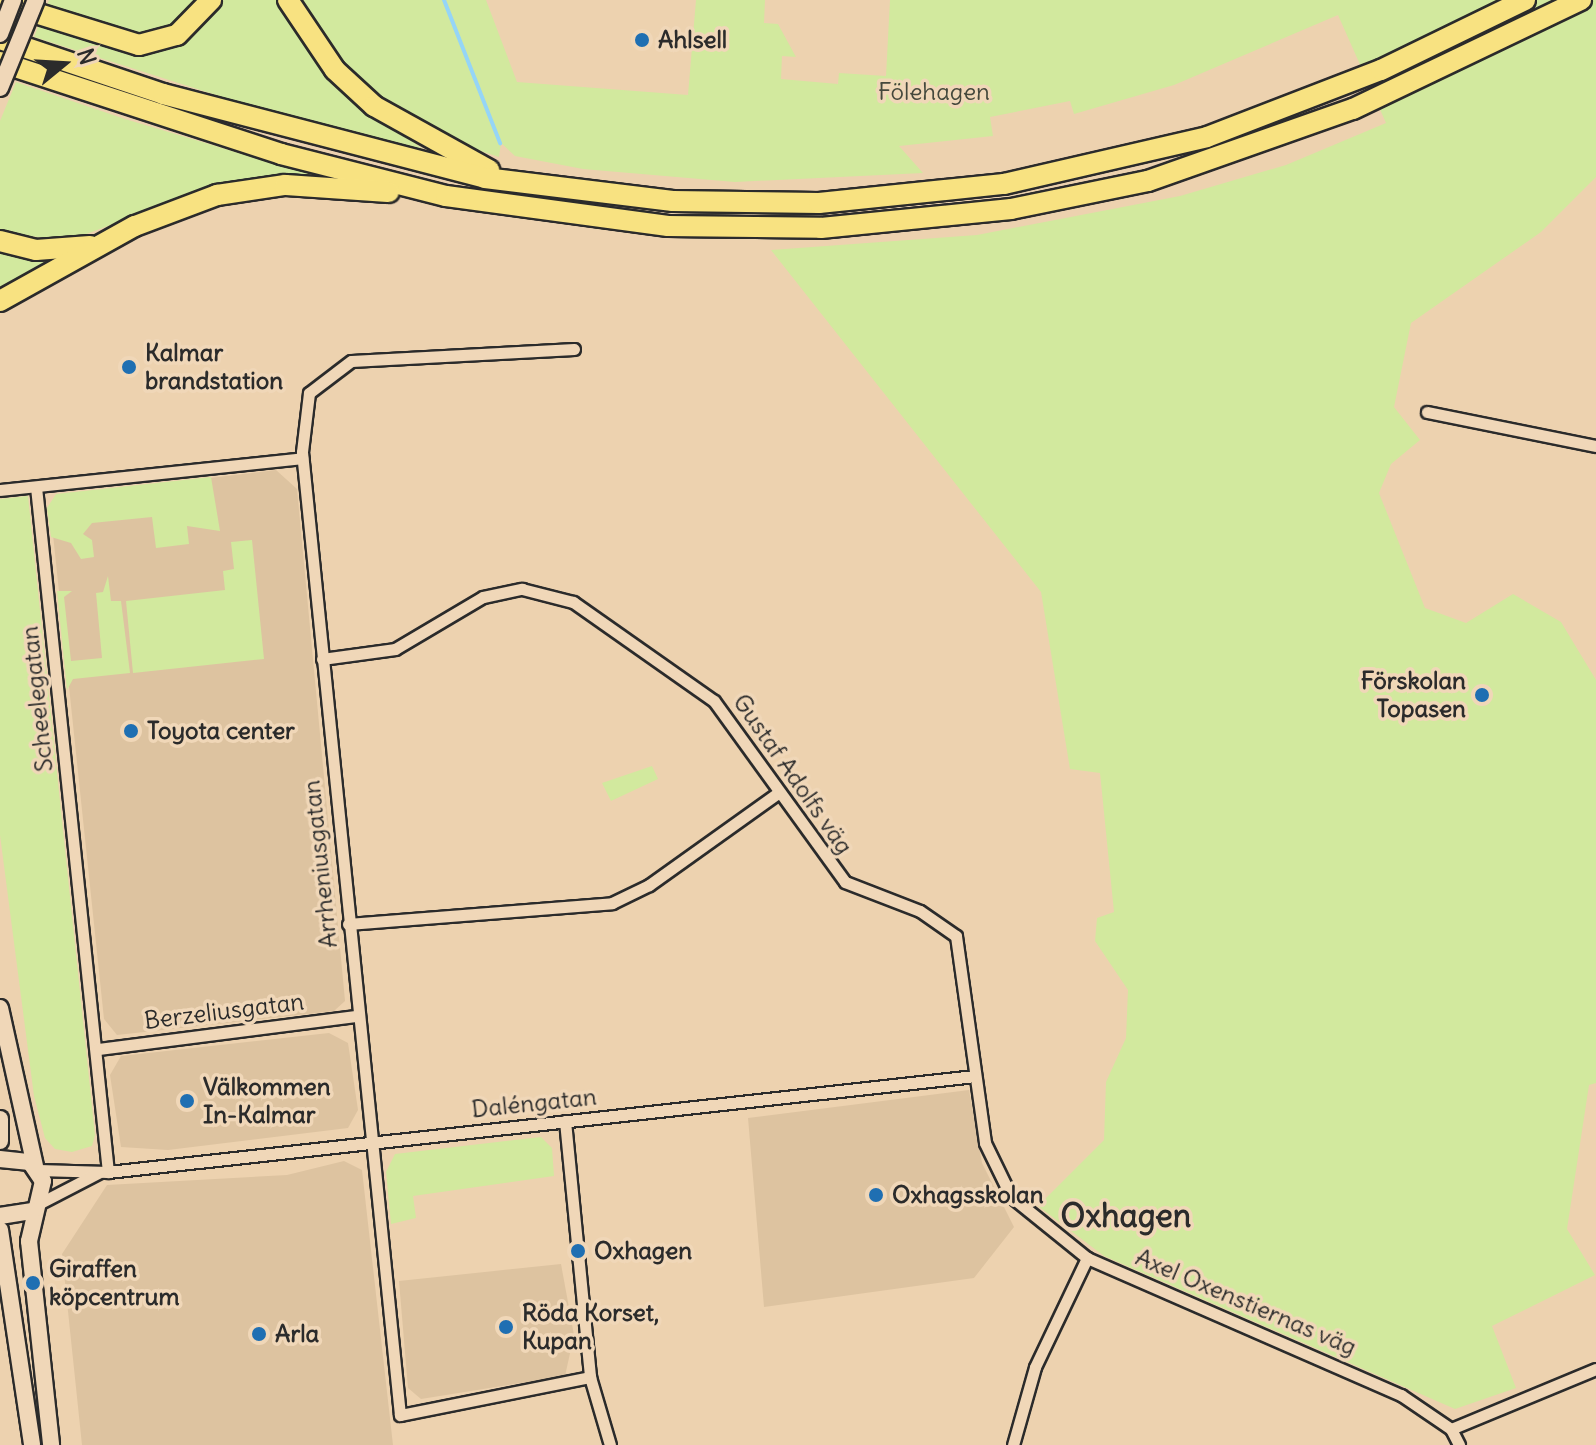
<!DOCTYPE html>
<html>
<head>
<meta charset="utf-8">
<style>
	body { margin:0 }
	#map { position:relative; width:1596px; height:1445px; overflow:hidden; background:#edd2af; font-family:Delius,sans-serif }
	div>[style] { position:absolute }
	.built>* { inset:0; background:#ddc3a0 }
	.green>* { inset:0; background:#d2e99e }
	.stream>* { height:4px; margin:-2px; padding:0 2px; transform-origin:2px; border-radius:2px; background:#95d5f7 }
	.roads { filter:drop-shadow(2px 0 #2b2b2b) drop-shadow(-2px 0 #2b2b2b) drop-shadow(0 2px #2b2b2b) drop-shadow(0 -2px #2b2b2b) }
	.street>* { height:11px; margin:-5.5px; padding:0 5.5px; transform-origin:5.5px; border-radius:5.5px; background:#f0d7b8 }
	.secondary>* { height:16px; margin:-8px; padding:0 8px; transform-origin:8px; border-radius:8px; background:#f0d7b8 }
	.highway>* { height:20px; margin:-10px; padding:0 10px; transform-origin:10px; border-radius:10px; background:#f8e281 }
	.bridges { filter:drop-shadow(2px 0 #2b2b2b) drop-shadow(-2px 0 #2b2b2b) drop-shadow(0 2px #2b2b2b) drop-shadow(0 -2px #2b2b2b) }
	.secondary-bridge>* { height:16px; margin:-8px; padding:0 8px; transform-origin:8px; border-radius:8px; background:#f0d7b8 }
	.dots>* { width:22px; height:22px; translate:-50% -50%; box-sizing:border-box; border:4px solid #f0d7b8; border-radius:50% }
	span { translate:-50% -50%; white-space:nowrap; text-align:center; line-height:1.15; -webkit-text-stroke:7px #f0d7b8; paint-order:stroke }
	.poi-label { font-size:24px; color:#2b2b2b; font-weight:700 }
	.left { translate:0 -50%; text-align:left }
	.right { translate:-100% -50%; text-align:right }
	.park-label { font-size:24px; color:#44483c }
	.street-label { font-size:24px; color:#2b2b2b }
	.district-label { font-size:32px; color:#2b2b2b; font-weight:700 }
	.north { position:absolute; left:24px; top:24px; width:80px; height:80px; -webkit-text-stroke:6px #f0d7b8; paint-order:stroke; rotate:72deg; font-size:22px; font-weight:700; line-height:32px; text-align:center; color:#2b2b2b }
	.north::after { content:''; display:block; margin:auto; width:28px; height:36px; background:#2b2b2b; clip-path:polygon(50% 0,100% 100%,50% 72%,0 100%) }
</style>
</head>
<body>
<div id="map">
	<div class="built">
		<div style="clip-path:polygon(276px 470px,297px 489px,345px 1001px,334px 1011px,117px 1035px,104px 1019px,50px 506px,59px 496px)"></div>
		<div style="clip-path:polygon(329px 1033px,348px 1043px,358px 1110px,348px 1128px,168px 1150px,121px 1147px,110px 1075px,121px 1056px)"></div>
		<div style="clip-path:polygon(969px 1090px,982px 1163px,1014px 1227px,974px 1278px,764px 1307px,748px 1118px)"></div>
		<div style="clip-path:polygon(344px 1161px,362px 1170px,393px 1445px,82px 1445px,62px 1254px,107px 1185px,287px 1175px)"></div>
		<div style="clip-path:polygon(561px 1264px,574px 1335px,565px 1376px,421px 1399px,408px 1388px,399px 1281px)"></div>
	</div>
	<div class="green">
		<div style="clip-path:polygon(49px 0,201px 0,159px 34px,130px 36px,45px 10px)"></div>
		<div style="clip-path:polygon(222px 0,279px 0,340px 87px,424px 150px,276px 114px,34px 37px,39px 24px,120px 52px,157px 53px,191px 38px)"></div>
		<div style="clip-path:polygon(299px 0,486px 0,517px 82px,688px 95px,696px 0,765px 0,764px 23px,778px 24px,796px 57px,782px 56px,781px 79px,838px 84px,839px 73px,886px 76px,890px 0,1596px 0,1596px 177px,1541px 232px,1411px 323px,1394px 407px,1420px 440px,1391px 464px,1379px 493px,1425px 608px,1466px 623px,1513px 594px,1561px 622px,1596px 680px,1596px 1083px,1589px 1085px,1567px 1229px,1595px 1275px,1492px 1326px,1516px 1388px,1455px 1409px,1104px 1256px,1038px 1206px,1104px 1140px,1106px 1082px,1126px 1038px,1128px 990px,1095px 941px,1097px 918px,1114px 912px,1100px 773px,1070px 769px,1041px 592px,771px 250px,977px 235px,1180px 196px,1286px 165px,1386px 123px,1338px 15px,1174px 85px,1074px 114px,1070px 101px,990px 117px,993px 136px,899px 146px,923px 173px,735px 182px,583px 169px,515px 156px,501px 143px,499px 157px,455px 143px,389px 107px,339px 60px)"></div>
		<div style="clip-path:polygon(16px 82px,125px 119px,330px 180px,198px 192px,68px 241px,0 232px,0 121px)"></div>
		<div style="clip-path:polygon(0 252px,29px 260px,56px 261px,0 292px)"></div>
		<div style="clip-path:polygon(211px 477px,220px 531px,187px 526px,189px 544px,156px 548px,152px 517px,92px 523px,83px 534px,92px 540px,94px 557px,81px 559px,71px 543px,51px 537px,47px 508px,56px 494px)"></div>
		<div style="clip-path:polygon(28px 496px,95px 1135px,92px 1146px,72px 1152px,55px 1149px,45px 1138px,34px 1096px,0 835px,0 499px)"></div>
		<div style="clip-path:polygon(252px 540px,264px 659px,133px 673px,126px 601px,225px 590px,223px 571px,234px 569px,231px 542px)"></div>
		<div style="clip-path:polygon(108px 576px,111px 601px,121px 601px,130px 673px,73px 679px,67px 690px,57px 591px,72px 591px,64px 597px,71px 661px,102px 658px,96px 593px,103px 592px)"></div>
		<div style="clip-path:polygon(652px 766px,658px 779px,611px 801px,602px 783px)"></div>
		<div style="clip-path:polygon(541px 1137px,552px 1148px,554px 1176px,413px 1196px,416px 1218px,391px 1224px,386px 1172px,395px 1154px)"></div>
	</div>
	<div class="stream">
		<div style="left:444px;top:0;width:154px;rotate:68.6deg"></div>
	</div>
	<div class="roads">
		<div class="street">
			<div style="left:574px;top:349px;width:223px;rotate:176.9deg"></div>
			<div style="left:351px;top:361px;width:53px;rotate:142.7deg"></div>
			<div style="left:309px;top:393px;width:59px;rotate:96.8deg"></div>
			<div style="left:302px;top:452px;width:968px;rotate:84.19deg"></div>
			<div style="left:400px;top:1415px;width:194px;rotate:-11.3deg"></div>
			<div style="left:1427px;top:412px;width:172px;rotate:11.4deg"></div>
			<div style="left:36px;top:487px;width:689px;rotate:84deg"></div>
			<div style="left:0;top:490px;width:304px;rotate:-6deg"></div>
			<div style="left:322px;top:659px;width:74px;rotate:-7.8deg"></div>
			<div style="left:395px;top:649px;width:102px;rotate:-30.6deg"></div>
			<div style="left:483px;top:597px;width:40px;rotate:-12deg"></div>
			<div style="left:522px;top:589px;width:53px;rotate:14.3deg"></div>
			<div style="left:573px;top:602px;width:172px;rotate:35.1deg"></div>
			<div style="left:714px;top:701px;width:223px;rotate:54.1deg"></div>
			<div style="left:845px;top:882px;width:80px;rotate:21.1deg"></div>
			<div style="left:920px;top:911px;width:44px;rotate:34.8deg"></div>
			<div style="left:956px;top:936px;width:209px;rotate:82deg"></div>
			<div style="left:985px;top:1143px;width:48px;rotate:64deg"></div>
			<div style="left:348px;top:924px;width:265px;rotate:-4.5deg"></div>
			<div style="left:612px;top:903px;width:41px;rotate:-25.9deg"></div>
			<div style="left:649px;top:885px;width:158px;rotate:-35.5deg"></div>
			<div style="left:98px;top:1049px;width:260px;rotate:-7.3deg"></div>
			<div style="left:565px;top:1121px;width:257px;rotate:84.4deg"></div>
			<div style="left:590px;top:1377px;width:71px;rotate:73.6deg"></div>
			<div style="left:38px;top:1170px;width:70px;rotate:1.6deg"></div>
			<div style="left:108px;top:1172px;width:872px;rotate:-6.32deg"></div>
			<div style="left:1014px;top:1199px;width:94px;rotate:38.9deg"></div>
			<div style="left:1087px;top:1258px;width:343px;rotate:23.6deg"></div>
			<div style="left:1401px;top:1395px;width:60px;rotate:34.2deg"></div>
			<div style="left:1451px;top:1429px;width:18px;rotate:63deg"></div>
			<div style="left:40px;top:1203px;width:65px;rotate:-27.3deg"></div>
			<div style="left:1451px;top:1429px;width:157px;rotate:-22.5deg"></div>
			<div style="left:1013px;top:1445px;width:81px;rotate:-74.2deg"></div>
			<div style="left:1035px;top:1367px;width:121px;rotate:-64.5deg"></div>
		</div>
		<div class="secondary">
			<div style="left:0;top:1008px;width:162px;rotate:77.5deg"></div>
			<div style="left:0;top:1119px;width:22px;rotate:90deg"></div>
			<div style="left:0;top:1159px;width:30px;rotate:6deg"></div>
			<div style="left:30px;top:1162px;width:23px;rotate:56deg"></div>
			<div style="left:43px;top:1181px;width:62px;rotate:103.1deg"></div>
			<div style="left:29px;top:1241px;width:205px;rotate:83.8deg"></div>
			<div style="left:0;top:1216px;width:33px;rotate:-9deg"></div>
			<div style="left:0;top:1230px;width:217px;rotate:81.5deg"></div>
		</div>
		<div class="highway">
			<div style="left:288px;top:0;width:84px;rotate:56.1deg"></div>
			<div style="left:335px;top:70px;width:53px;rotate:42.7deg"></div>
			<div style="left:374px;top:106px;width:132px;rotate:29.1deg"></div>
			<div style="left:0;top:2px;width:145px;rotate:17.2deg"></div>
			<div style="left:139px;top:45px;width:39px;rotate:-15deg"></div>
			<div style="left:177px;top:35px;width:49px;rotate:-45.8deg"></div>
			<div style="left:0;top:39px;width:172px;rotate:18.6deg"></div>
			<div style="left:163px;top:94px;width:333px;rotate:14.6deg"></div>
			<div style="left:485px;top:178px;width:189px;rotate:7deg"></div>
			<div style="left:673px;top:201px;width:146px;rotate:0.8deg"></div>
			<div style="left:819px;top:203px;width:186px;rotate:-5.9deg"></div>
			<div style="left:1004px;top:184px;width:208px;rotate:-13deg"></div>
			<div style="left:1207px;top:137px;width:186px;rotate:-21.1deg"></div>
			<div style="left:1381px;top:70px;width:160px;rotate:-25.9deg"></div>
			<div style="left:0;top:62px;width:296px;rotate:18.1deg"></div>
			<div style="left:281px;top:154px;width:170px;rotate:14.3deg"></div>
			<div style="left:446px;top:196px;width:224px;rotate:7.7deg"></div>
			<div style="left:668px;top:226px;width:153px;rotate:0.7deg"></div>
			<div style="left:821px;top:228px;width:191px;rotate:-5.7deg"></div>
			<div style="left:1011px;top:209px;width:140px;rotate:-11.6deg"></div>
			<div style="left:1148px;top:181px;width:217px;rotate:-19.4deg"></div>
			<div style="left:1353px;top:109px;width:253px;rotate:-25.6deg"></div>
			<div style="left:0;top:241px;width:37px;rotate:14deg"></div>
			<div style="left:36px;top:250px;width:54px;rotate:-4.2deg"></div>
			<div style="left:0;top:301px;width:154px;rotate:-29.1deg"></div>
			<div style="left:135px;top:226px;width:88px;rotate:-20.7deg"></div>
			<div style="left:217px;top:195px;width:69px;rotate:-8.4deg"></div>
			<div style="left:285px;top:185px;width:104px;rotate:3.9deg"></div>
		</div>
	</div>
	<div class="bridges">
		<div class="secondary-bridge">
			<div style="left:0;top:34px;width:36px;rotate:-69deg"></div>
			<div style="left:0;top:88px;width:95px;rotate:-67.8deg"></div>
		</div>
	</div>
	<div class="dots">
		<div style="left:642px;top:40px;background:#1f6fb2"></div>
		<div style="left:129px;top:367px;background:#1f6fb2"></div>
		<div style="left:1482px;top:695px;background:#1f6fb2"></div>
		<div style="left:131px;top:731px;background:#1f6fb2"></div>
		<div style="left:187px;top:1101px;background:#1f6fb2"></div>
		<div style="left:876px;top:1195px;background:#1f6fb2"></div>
		<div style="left:578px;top:1251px;background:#1f6fb2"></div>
		<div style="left:33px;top:1283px;background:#1f6fb2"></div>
		<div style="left:506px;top:1327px;background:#1f6fb2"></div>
		<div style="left:259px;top:1334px;background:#1f6fb2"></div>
	</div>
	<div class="poi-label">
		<span class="left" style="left:658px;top:40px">Ahlsell</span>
		<span class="left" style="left:145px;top:367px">Kalmar<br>brandstation</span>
		<span class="right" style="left:1466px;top:695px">Förskolan<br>Topasen</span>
		<span class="left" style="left:147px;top:731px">Toyota center</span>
		<span class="left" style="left:203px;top:1101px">Välkommen<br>In-Kalmar</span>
		<span class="left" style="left:892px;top:1195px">Oxhagsskolan</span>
		<span class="left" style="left:594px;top:1251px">Oxhagen</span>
		<span class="left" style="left:49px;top:1283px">Giraffen<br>köpcentrum</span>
		<span class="left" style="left:522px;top:1327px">Röda Korset,<br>Kupan</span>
		<span class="left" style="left:275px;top:1334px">Arla</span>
	</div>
	<div class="park-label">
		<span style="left:934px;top:92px">Fölehagen</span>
	</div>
	<div class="street-label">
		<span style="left:37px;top:699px;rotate:-96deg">Scheelegatan</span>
		<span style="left:793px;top:774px;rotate:55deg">Gustaf Adolfs väg</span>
		<span style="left:320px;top:864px;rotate:-96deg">Arrheniusgatan</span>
		<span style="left:224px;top:1011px;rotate:-7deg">Berzeliusgatan</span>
		<span style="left:534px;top:1103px;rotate:-6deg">Daléngatan</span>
		<span style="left:1246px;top:1302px;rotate:23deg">Axel Oxenstiernas väg</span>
	</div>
	<div class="district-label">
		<span style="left:1126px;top:1216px">Oxhagen</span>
	</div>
	<div class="north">N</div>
</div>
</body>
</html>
